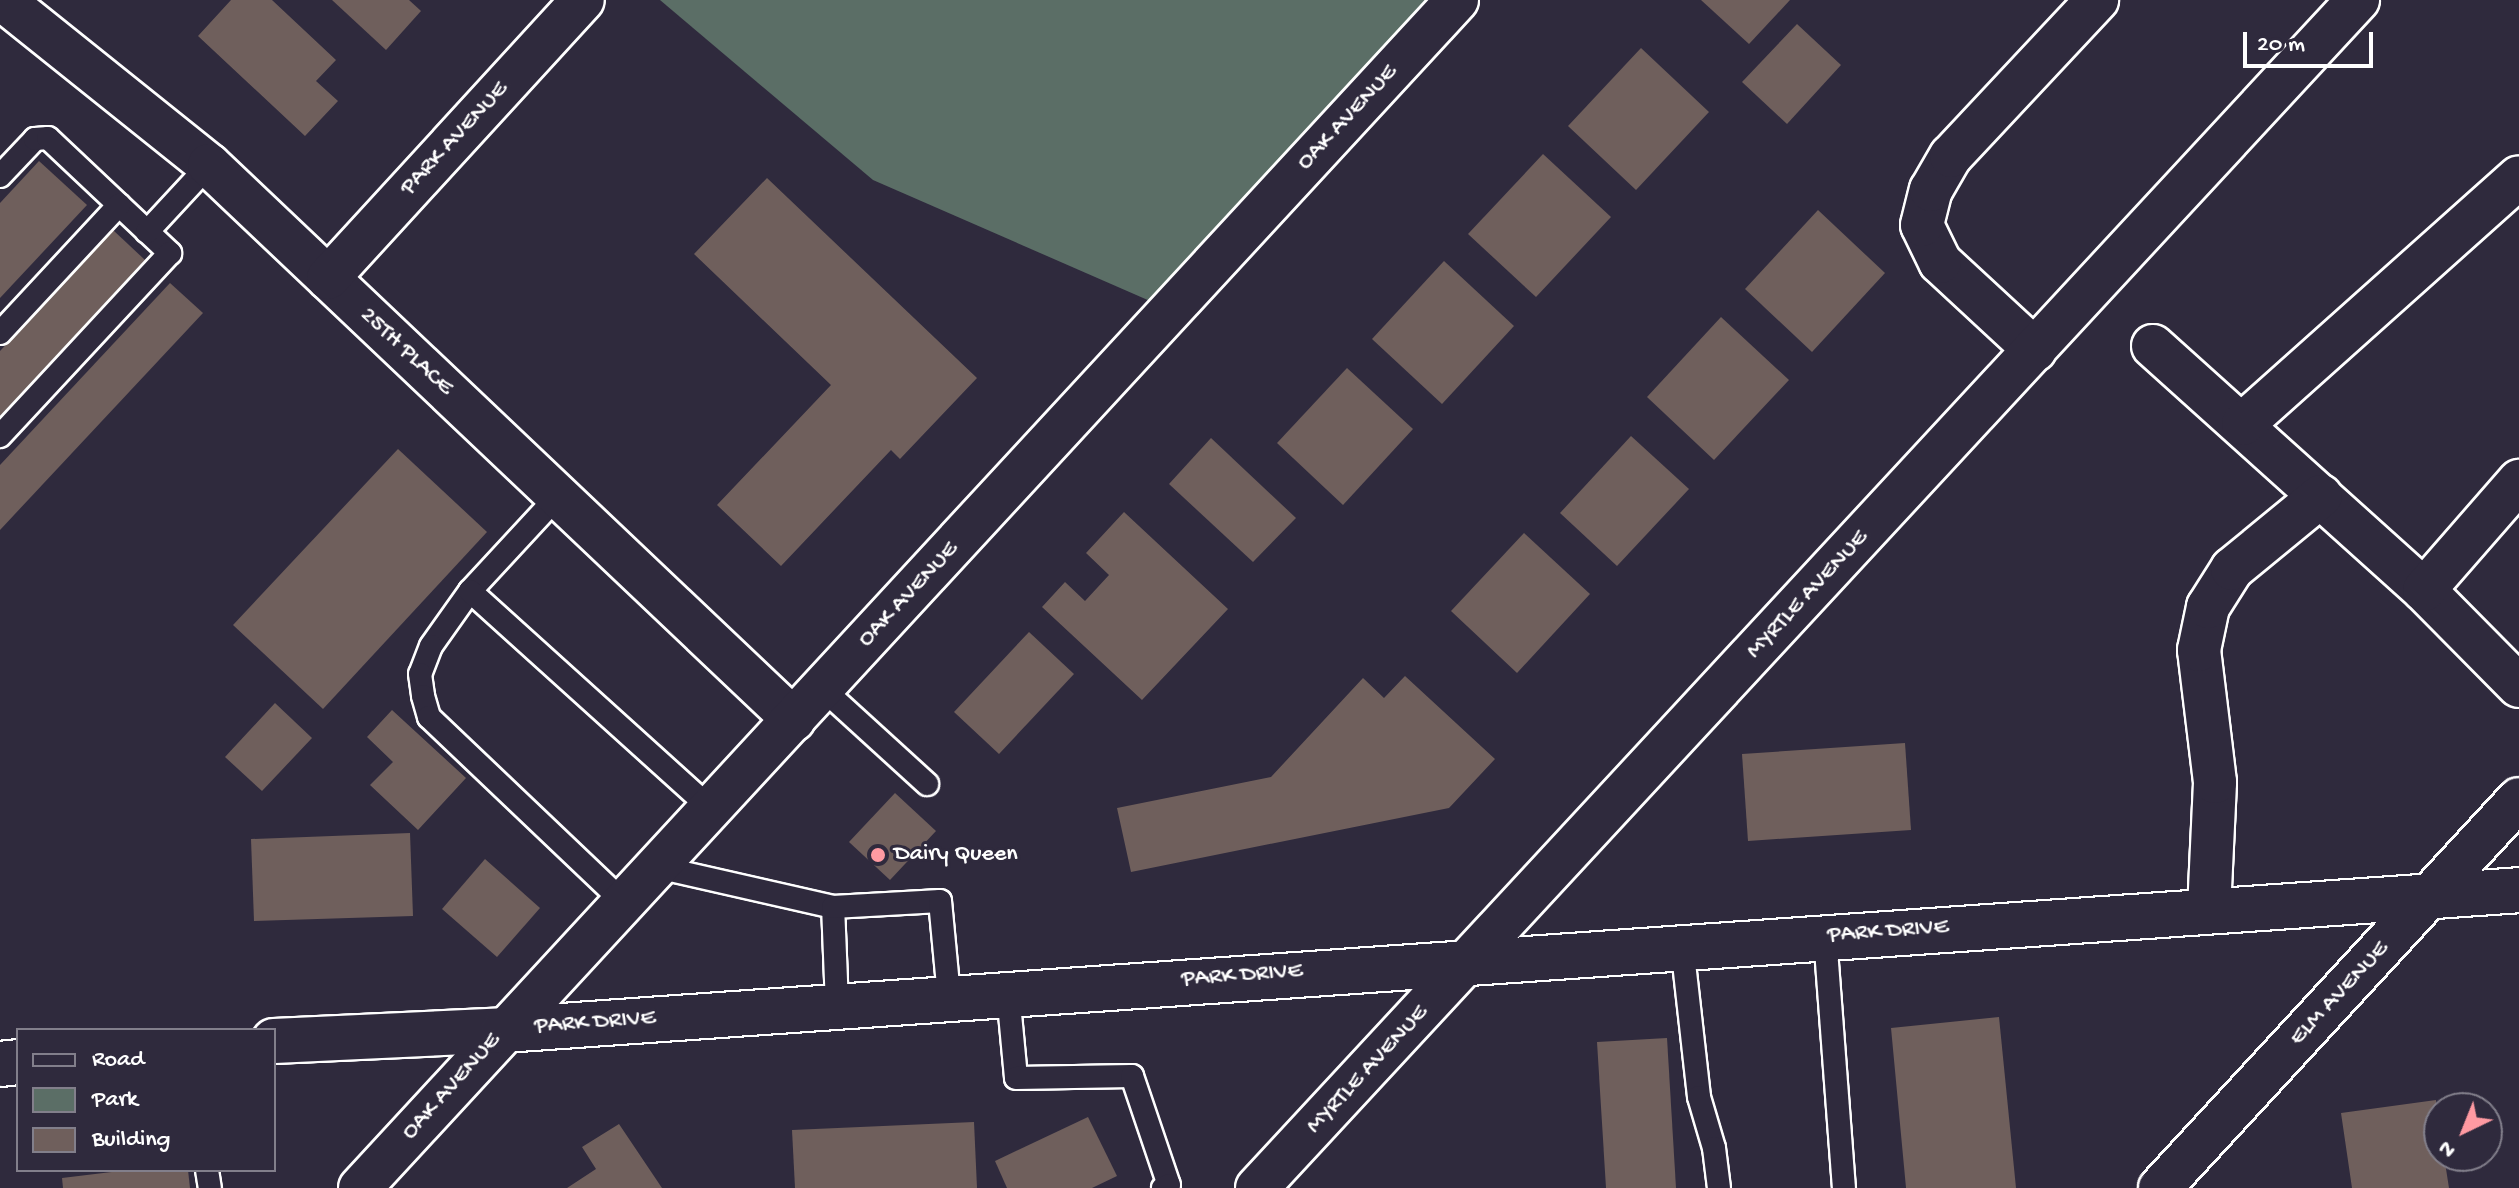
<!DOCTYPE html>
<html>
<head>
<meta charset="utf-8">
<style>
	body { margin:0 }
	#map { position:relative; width:2519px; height:1188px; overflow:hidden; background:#2f2a3d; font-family:"Gochi Hand",sans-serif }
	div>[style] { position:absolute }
	.green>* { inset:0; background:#5b6e66 }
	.building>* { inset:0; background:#6f5f5c }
	.roads { filter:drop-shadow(2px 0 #fff) drop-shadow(-2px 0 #fff) drop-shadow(0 2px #fff) drop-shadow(0 -2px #fff) }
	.service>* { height:22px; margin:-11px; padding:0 11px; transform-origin:11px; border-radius:11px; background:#2f2a3d }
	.minor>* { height:42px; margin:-21px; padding:0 21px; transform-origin:21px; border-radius:21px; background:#2f2a3d }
	.tertiary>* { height:44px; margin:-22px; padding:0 22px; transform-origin:22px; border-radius:22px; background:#2f2a3d }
	.dots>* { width:22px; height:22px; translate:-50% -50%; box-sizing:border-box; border:4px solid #2f2a3d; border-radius:50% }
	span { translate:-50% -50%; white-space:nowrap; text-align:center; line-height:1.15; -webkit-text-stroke:6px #2f2a3d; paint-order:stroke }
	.street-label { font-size:24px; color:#fff }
	.poi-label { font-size:24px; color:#fff }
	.left { translate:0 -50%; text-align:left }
	.legend { position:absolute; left:16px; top:1028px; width:260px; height:144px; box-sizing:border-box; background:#2f2a3d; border:2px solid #827f8b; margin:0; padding:10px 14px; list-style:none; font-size:24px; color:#fff }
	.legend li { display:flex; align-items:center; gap:16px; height:40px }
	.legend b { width:40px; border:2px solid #827f8b }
	.north { position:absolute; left:2423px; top:1092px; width:80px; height:80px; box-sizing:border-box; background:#2f2a3d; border:2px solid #827f8b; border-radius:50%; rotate:223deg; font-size:22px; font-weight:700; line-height:32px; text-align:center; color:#fff }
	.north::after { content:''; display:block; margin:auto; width:28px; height:36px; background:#ff9aa2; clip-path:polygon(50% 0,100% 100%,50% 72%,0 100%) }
	.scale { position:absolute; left:2243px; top:32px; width:130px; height:36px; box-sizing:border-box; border:4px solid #fff; border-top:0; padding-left:10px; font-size:24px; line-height:28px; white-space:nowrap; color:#fff; -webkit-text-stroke:6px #2f2a3d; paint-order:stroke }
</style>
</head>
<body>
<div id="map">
	<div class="green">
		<div style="clip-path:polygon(660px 0,1427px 0,1150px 301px,873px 180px)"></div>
	</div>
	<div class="building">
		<div style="clip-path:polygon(231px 0,272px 0,336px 60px,316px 81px,338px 101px,305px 136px,198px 36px)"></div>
		<div style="clip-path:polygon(332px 0,409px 0,421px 11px,386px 50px)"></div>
		<div style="clip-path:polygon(1701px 0,1790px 0,1749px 44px)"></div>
		<div style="clip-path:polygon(1797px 24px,1841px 65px,1787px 124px,1742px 82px)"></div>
		<div style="clip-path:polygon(1641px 48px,1709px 112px,1636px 190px,1568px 126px)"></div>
		<div style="clip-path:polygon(1543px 154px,1611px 217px,1536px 297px,1468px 234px)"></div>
		<div style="clip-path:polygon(39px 161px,87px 205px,0 298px,0 203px)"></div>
		<div style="clip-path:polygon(767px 178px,977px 378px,900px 459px,891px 450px,781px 566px,717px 505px,831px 385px,694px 254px)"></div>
		<div style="clip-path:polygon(1818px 210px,1885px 273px,1812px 352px,1745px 289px)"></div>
		<div style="clip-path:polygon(113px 230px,145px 260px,0 416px,0 351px)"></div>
		<div style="clip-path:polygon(1444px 261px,1514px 326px,1442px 404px,1372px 339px)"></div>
		<div style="clip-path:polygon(170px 283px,203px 313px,0 530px,0 465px)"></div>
		<div style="clip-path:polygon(1721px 317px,1789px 380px,1714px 460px,1647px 397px)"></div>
		<div style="clip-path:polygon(1347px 368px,1413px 429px,1343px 505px,1277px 443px)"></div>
		<div style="clip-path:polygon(1631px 436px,1689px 489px,1617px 566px,1560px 513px)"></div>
		<div style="clip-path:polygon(1211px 438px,1296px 518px,1253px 562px,1169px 484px)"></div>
		<div style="clip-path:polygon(398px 449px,487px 532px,323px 709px,233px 625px)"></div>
		<div style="clip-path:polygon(1124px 512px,1228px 609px,1142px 700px,1042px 607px,1065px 582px,1085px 601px,1109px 575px,1086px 553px)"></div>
		<div style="clip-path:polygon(1524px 533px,1590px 594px,1517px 673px,1451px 611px)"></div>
		<div style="clip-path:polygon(1029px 632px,1074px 674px,999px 754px,954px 712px)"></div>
		<div style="clip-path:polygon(1405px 676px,1495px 759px,1449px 808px,1131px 872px,1117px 808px,1271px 777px,1363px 678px,1384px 698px)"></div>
		<div style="clip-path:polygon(275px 703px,312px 738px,262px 791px,225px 757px)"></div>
		<div style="clip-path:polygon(392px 710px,466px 778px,418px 830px,370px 785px,393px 762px,367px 737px)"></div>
		<div style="clip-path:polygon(1905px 743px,1911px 830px,1748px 841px,1742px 754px)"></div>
		<div style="clip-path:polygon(895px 793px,936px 831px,890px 880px,849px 842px)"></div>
		<div style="clip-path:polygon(410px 833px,413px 916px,254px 921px,251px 839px)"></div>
		<div style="clip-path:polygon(485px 859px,540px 908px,497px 957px,442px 909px)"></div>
		<div style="clip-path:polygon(1999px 1017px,2016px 1188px,1906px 1188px,1891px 1028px)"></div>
		<div style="clip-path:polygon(1667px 1038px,1676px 1188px,1606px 1188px,1597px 1042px)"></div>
		<div style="clip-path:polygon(2436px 1100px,2439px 1156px,2444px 1156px,2449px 1188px,2352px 1188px,2341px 1113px)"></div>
		<div style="clip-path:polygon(1088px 1117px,1117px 1176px,1092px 1188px,1007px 1188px,995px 1161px)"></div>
		<div style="clip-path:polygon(974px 1122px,977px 1188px,795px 1188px,792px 1130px)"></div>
		<div style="clip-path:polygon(619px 1124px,662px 1188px,567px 1188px,596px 1169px,582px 1147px)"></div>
		<div style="clip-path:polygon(128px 1170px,188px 1170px,190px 1188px,63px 1188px,62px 1178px)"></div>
	</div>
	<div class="roads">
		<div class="service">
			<div style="left:0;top:176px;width:51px;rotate:-46.6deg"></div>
			<div style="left:35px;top:139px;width:13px;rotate:-4deg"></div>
			<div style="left:48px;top:138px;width:168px;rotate:43.3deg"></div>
			<div style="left:170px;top:253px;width:250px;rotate:132.9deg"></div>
			<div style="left:147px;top:232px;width:91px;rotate:-47.2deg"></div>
			<div style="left:0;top:333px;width:175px;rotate:-47.1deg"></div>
			<div style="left:558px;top:496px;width:129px;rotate:132.8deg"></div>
			<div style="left:470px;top:591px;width:67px;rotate:125.3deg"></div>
			<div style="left:431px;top:646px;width:30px;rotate:111deg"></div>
			<div style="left:420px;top:674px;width:22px;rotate:82deg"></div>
			<div style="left:423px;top:696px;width:22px;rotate:74deg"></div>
			<div style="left:429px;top:717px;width:268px;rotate:43.6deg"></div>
			<div style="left:470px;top:591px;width:325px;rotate:42.1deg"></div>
			<div style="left:823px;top:689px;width:141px;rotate:42.4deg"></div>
			<div style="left:657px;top:867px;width:180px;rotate:12.8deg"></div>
			<div style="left:1825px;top:936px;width:253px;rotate:85.7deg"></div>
			<div style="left:1682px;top:945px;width:153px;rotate:83.6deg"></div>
			<div style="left:1699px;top:1097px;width:53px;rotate:73.6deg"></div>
			<div style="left:1714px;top:1148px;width:40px;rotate:82.9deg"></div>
			<div style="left:1008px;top:993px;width:85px;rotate:84.6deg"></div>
			<div style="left:1016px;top:1078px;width:116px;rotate:-1deg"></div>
			<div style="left:1132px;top:1076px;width:115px;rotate:71.3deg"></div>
			<div style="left:1169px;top:1185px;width:7px;rotate:153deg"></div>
			<div style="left:837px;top:1005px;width:98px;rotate:-92.3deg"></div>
			<div style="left:833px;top:907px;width:107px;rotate:-3.2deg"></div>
			<div style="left:940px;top:901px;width:96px;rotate:84.6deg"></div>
			<div style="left:207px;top:1170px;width:18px;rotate:81deg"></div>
		</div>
		<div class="minor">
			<div style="left:3px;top:0;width:264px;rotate:38.7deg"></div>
			<div style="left:209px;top:165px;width:806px;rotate:43.49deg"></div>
			<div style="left:328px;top:278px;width:377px;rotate:-47.5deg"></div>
			<div style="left:2153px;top:346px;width:365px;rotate:42deg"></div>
			<div style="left:2424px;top:590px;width:135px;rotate:45.3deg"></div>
			<div style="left:2035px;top:350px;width:129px;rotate:-137.2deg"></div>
			<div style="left:1940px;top:262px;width:41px;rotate:-115.9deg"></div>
			<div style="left:1922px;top:225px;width:36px;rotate:-76deg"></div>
			<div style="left:1931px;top:190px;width:39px;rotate:-60deg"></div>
			<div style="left:1951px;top:156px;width:214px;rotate:-46.9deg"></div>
			<div style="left:2243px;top:424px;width:370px;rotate:-41.8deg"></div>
			<div style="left:2424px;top:590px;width:145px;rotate:-48.9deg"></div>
			<div style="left:2209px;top:910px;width:128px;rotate:-87.3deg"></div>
			<div style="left:2215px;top:782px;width:133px;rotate:-96.9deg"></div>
			<div style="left:2199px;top:650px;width:44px;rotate:-78.2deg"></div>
			<div style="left:2208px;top:607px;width:45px;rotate:-57.7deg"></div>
			<div style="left:2232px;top:569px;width:115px;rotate:-39.4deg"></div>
			<div style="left:360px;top:1188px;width:1617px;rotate:-47.28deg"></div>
			<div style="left:1257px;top:1188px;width:1620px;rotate:-47.18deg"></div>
			<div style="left:2160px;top:1188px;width:529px;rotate:-47.3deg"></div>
		</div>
		<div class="tertiary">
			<div style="left:274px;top:1041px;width:230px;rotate:-2.7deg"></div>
			<div style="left:504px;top:1030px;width:2020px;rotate:-3.97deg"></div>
			<div style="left:0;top:1064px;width:18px;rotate:-6deg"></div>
		</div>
	</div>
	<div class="dots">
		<div style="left:878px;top:855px;background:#ff9aa2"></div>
	</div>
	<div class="street-label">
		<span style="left:1348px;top:118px;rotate:-47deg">OAK AVENUE</span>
		<span style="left:455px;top:139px;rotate:-47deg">PARK AVENUE</span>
		<span style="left:406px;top:352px;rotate:43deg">25TH PLACE</span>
		<span style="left:909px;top:595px;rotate:-47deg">OAK AVENUE</span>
		<span style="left:1808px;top:595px;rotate:-47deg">MYRTLE AVENUE</span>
		<span style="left:1888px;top:932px;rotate:-4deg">PARK DRIVE</span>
		<span style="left:1242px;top:976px;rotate:-4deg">PARK DRIVE</span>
		<span style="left:2340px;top:994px;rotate:-47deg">ELM AVENUE</span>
		<span style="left:595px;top:1023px;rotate:-4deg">PARK DRIVE</span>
		<span style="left:1368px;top:1070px;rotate:-47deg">MYRTLE AVENUE</span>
		<span style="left:452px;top:1087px;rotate:-48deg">OAK AVENUE</span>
	</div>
	<div class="poi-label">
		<span class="left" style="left:894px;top:855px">Dairy Queen</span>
	</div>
	<ul class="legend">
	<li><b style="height:10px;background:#2f2a3d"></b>Road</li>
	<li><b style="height:22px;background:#5b6e66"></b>Park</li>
	<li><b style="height:22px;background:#6f5f5c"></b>Building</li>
	</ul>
	<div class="north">N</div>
	<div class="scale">20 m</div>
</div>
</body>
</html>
